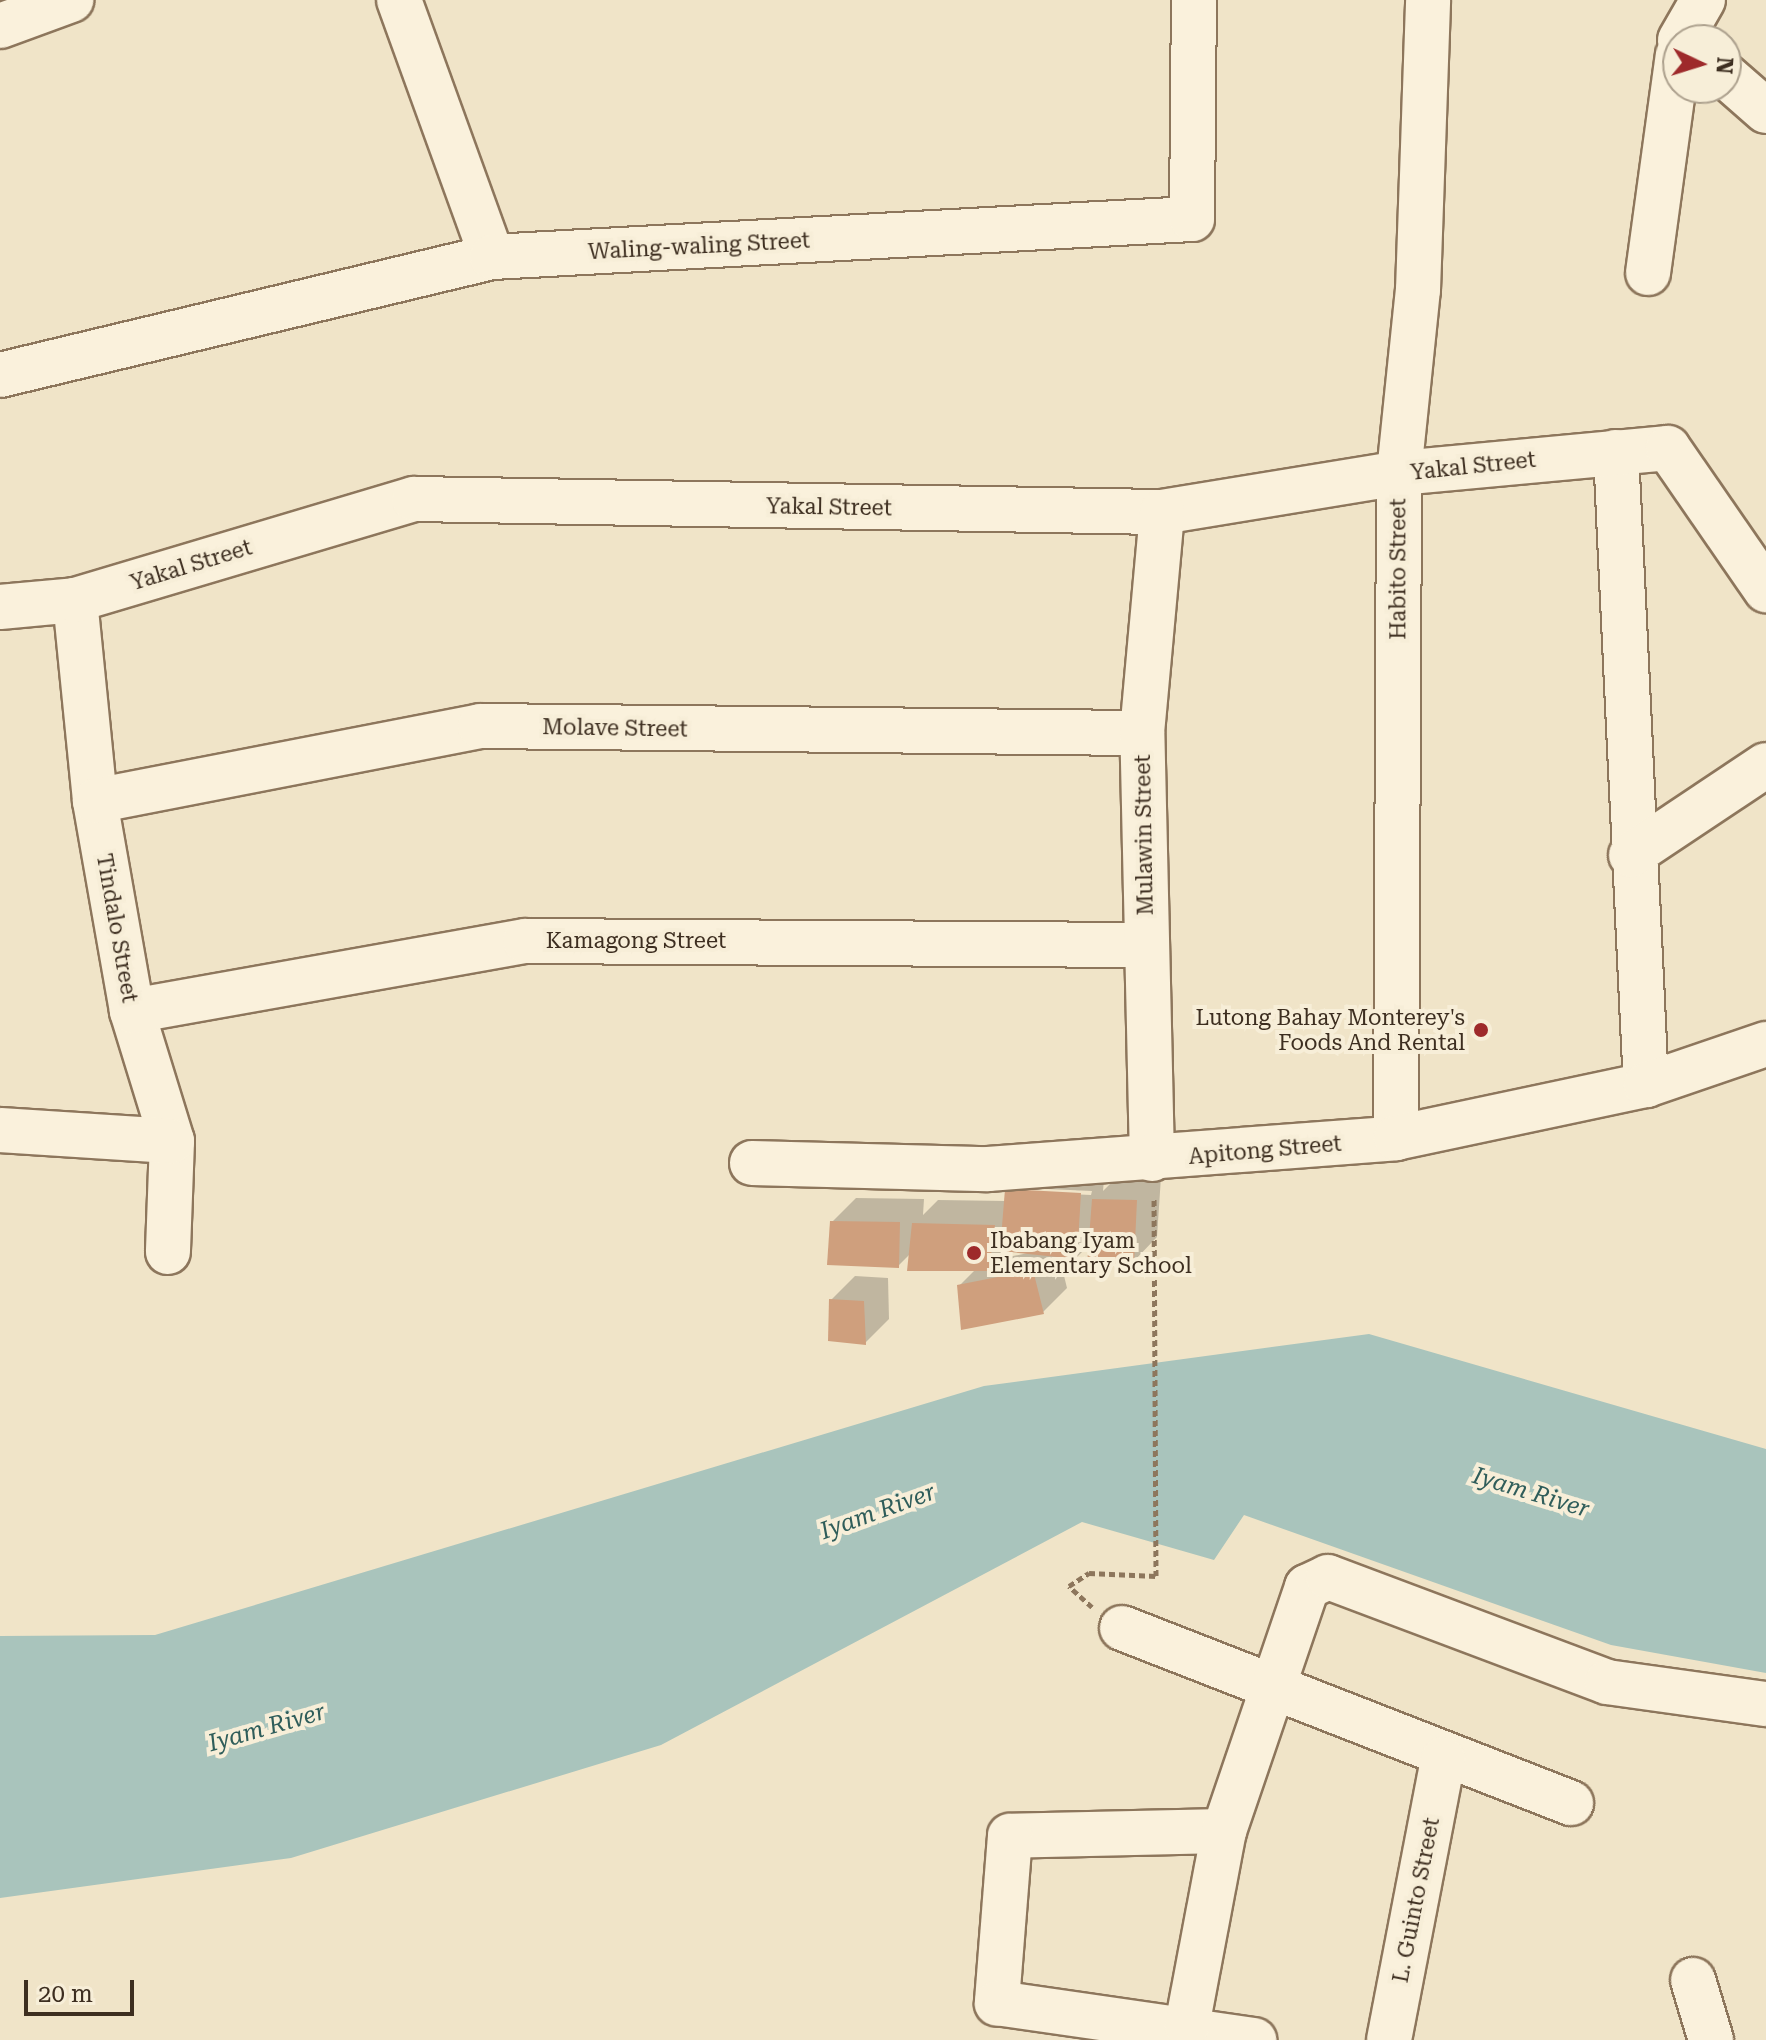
<!DOCTYPE html>
<html>
<head>
<meta charset="utf-8">
<style>
	body { margin:0 }
	#map { position:relative; width:1766px; height:2040px; overflow:hidden; background:#f0e4c8; font-family:"Roboto Serif",serif }
	div>[style] { position:absolute }
	.water>* { inset:0; background:#a9c4bc }
	.shadow>* { inset:0; background:#0003 }
	.building>* { inset:0; background:#cf9f7d }
	.path>* { height:5px; margin-top:-2.5px; transform-origin:0; background:repeating-linear-gradient(90deg,#8d765c 0 6px,transparent 0 10px) }
	.roads { filter:drop-shadow(2px 0 #8d765c) drop-shadow(-2px 0 #8d765c) drop-shadow(0 2px #8d765c) drop-shadow(0 -2px #8d765c) }
	.street>* { height:44px; margin:-22px; padding:0 22px; transform-origin:22px; border-radius:22px; background:#faf1dc }
	.dots>* { width:22px; height:22px; translate:-50% -50%; box-sizing:border-box; border:4px solid #f7eed8; border-radius:50% }
	span { translate:-50% -50%; white-space:nowrap; text-align:center; line-height:1.15; -webkit-text-stroke:8px #f7eed8; paint-order:stroke }
	.street-label { font-size:22px; color:#3d2e20 }
	.poi-label { font-size:22px; color:#3d2e20 }
	.right { translate:-100% -50%; text-align:right }
	.left { translate:0 -50%; text-align:left }
	.water-label { font-size:24px; color:#2f5d5a; font-style:italic }
	.north { position:absolute; left:1662px; top:24px; width:80px; height:80px; box-sizing:border-box; background:#f7eed8; border:2px solid #ada18e; border-radius:50%; rotate:94deg; font-size:22px; font-weight:700; line-height:32px; text-align:center; color:#3d2e20 }
	.north::after { content:''; display:block; margin:auto; width:28px; height:36px; background:#9e2a2b; clip-path:polygon(50% 0,100% 100%,50% 72%,0 100%) }
	.scale { position:absolute; left:24px; top:1980px; width:110px; height:36px; box-sizing:border-box; border:4px solid #3d2e20; border-top:0; padding-left:10px; font-size:24px; line-height:28px; white-space:nowrap; color:#3d2e20; -webkit-text-stroke:6px #f7eed8; paint-order:stroke }
</style>
</head>
<body>
<div id="map">
	<div class="water">
		<div style="clip-path:polygon(1369px 1334px,1766px 1449px,1766px 1673px,1611px 1645px,1244px 1515px,1214px 1560px,1082px 1522px,661px 1745px,291px 1858px,0 1898px,0 1636px,155px 1635px,984px 1386px)"></div>
	</div>
	<div class="shadow">
		<div style="clip-path:polygon(evenodd,1105px 1169px,1103px 1191px,1118px 1176px,1161px 1177px,1157px 1237px,1133px 1262px,1091px 1243px,1077px 1257px,1059px 1255px,1067px 1288px,1043px 1312px,959px 1286px,976px 1269px,911px 1253px,898px 1266px,832px 1222px,856px 1198px,924px 1199px,923px 1215px,938px 1200px,1006px 1201px,1007px 1190px,1105px 1169px,1026px 1188px,1092px 1191px,1091px 1195px,1026px 1192px,1026px 1188px,1105px 1169px,1007px 1250px,1028px 1253px,998px 1259px,1007px 1250px)"></div>
		<div style="clip-path:polygon(855px 1276px,888px 1278px,889px 1319px,865px 1343px,831px 1300px)"></div>
	</div>
	<div class="building">
		<div style="clip-path:polygon(1005px 1189px,1081px 1193px,1077px 1259px,1000px 1251px)"></div>
		<div style="clip-path:polygon(1092px 1199px,1137px 1200px,1134px 1264px,1087px 1265px)"></div>
		<div style="clip-path:polygon(830px 1221px,900px 1222px,899px 1268px,827px 1265px)"></div>
		<div style="clip-path:polygon(912px 1223px,995px 1225px,989px 1271px,907px 1271px)"></div>
		<div style="clip-path:polygon(1033px 1270px,1044px 1314px,961px 1330px,957px 1285px)"></div>
		<div style="clip-path:polygon(829px 1299px,864px 1301px,866px 1345px,828px 1341px)"></div>
	</div>
	<div class="path">
		<div style="left:1092px;top:1607px;width:31px;rotate:-138deg"></div>
		<div style="left:1069px;top:1586px;width:24px;rotate:-33deg"></div>
		<div style="left:1089px;top:1573px;width:67px;rotate:2.6deg"></div>
		<div style="left:1156px;top:1576px;width:378px;rotate:-90.3deg"></div>
	</div>
	<div class="roads">
		<div class="street">
			<div style="left:399px;top:0;width:273px;rotate:70.1deg"></div>
			<div style="left:0;top:26px;width:76px;rotate:-20.1deg"></div>
			<div style="left:1680px;top:40px;width:46px;rotate:-60.1deg"></div>
			<div style="left:1726px;top:76px;width:53px;rotate:41.2deg"></div>
			<div style="left:1648px;top:273px;width:220px;rotate:-82.2deg"></div>
			<div style="left:0;top:375px;width:506px;rotate:-13.49deg"></div>
			<div style="left:492px;top:257px;width:701px;rotate:-3.11deg"></div>
			<div style="left:1192px;top:219px;width:219px;rotate:-89.5deg"></div>
			<div style="left:1616px;top:452px;width:634px;rotate:87.29deg"></div>
			<div style="left:75px;top:600px;width:202px;rotate:84.3deg"></div>
			<div style="left:95px;top:801px;width:213px;rotate:80deg"></div>
			<div style="left:132px;top:1011px;width:136px;rotate:72.9deg"></div>
			<div style="left:172px;top:1141px;width:111px;rotate:92.1deg"></div>
			<div style="left:0;top:607px;width:75px;rotate:-5.3deg"></div>
			<div style="left:75px;top:600px;width:354px;rotate:-16.6deg"></div>
			<div style="left:414px;top:499px;width:748px;rotate:1deg"></div>
			<div style="left:1162px;top:512px;width:240px;rotate:-9.3deg"></div>
			<div style="left:1399px;top:473px;width:270px;rotate:-5.3deg"></div>
			<div style="left:1668px;top:448px;width:173px;rotate:55.4deg"></div>
			<div style="left:95px;top:801px;width:392px;rotate:-11deg"></div>
			<div style="left:480px;top:726px;width:662px;rotate:0.61deg"></div>
			<div style="left:1631px;top:855px;width:162px;rotate:-33.7deg"></div>
			<div style="left:132px;top:1011px;width:399px;rotate:-10.1deg"></div>
			<div style="left:525px;top:941px;width:622px;rotate:0.37deg"></div>
			<div style="left:0;top:1130px;width:172px;rotate:3.7deg"></div>
			<div style="left:1396px;top:1138px;width:665px;rotate:-89.74deg"></div>
			<div style="left:1399px;top:473px;width:184px;rotate:-84.1deg"></div>
			<div style="left:1418px;top:290px;width:290px;rotate:-88deg"></div>
			<div style="left:1152px;top:1159px;width:426px;rotate:-91.3deg"></div>
			<div style="left:1142px;top:733px;width:222px;rotate:-84.8deg"></div>
			<div style="left:752px;top:1163px;width:236px;rotate:1.5deg"></div>
			<div style="left:988px;top:1169px;width:409px;rotate:-4.3deg"></div>
			<div style="left:1396px;top:1138px;width:256px;rotate:-12deg"></div>
			<div style="left:1646px;top:1085px;width:127px;rotate:-18.9deg"></div>
			<div style="left:1122px;top:1628px;width:482px;rotate:21.3deg"></div>
			<div style="left:1224px;top:1831px;width:214px;rotate:178.7deg"></div>
			<div style="left:1010px;top:1836px;width:168px;rotate:94.5deg"></div>
			<div style="left:997px;top:2003px;width:260px;rotate:8.2deg"></div>
			<div style="left:1693px;top:1980px;width:63px;rotate:73.3deg"></div>
			<div style="left:1187px;top:2026px;width:198px;rotate:-79.3deg"></div>
			<div style="left:1224px;top:1831px;width:258px;rotate:-71.2deg"></div>
			<div style="left:1307px;top:1587px;width:23px;rotate:-25deg"></div>
			<div style="left:1328px;top:1577px;width:298px;rotate:20.6deg"></div>
			<div style="left:1607px;top:1682px;width:161px;rotate:7.9deg"></div>
			<div style="left:1389px;top:2040px;width:286px;rotate:-79.1deg"></div>
		</div>
	</div>
	<div class="dots">
		<div style="left:1481px;top:1030px;background:#9e2a2b"></div>
		<div style="left:974px;top:1253px;background:#9e2a2b"></div>
	</div>
	<div class="street-label">
		<span style="left:699px;top:246px;rotate:-3deg">Waling-waling Street</span>
		<span style="left:1473px;top:466px;rotate:-6deg">Yakal Street</span>
		<span style="left:829px;top:507px;rotate:1deg">Yakal Street</span>
		<span style="left:191px;top:565px;rotate:-17deg">Yakal Street</span>
		<span style="left:1398px;top:569px;rotate:-90deg">Habito Street</span>
		<span style="left:615px;top:728px;rotate:1deg">Molave Street</span>
		<span style="left:1144px;top:835px;rotate:-91deg">Mulawin Street</span>
		<span style="left:117px;top:928px;rotate:80deg">Tindalo Street</span>
		<span style="left:636px;top:941px">Kamagong Street</span>
		<span style="left:1265px;top:1150px;rotate:-5deg">Apitong Street</span>
		<span style="left:1416px;top:1900px;rotate:-79deg">L. Guinto Street</span>
	</div>
	<div class="poi-label">
		<span class="right" style="left:1465px;top:1030px">Lutong Bahay Monterey's<br>Foods And Rental</span>
		<span class="left" style="left:990px;top:1253px">Ibabang Iyam<br>Elementary School</span>
	</div>
	<div class="water-label">
		<span style="left:1531px;top:1493px;rotate:17deg">Iyam River</span>
		<span style="left:878px;top:1512px;rotate:-20deg">Iyam River</span>
		<span style="left:267px;top:1728px;rotate:-16deg">Iyam River</span>
	</div>
	<div class="north">N</div>
	<div class="scale">20 m</div>
</div>
</body>
</html>
